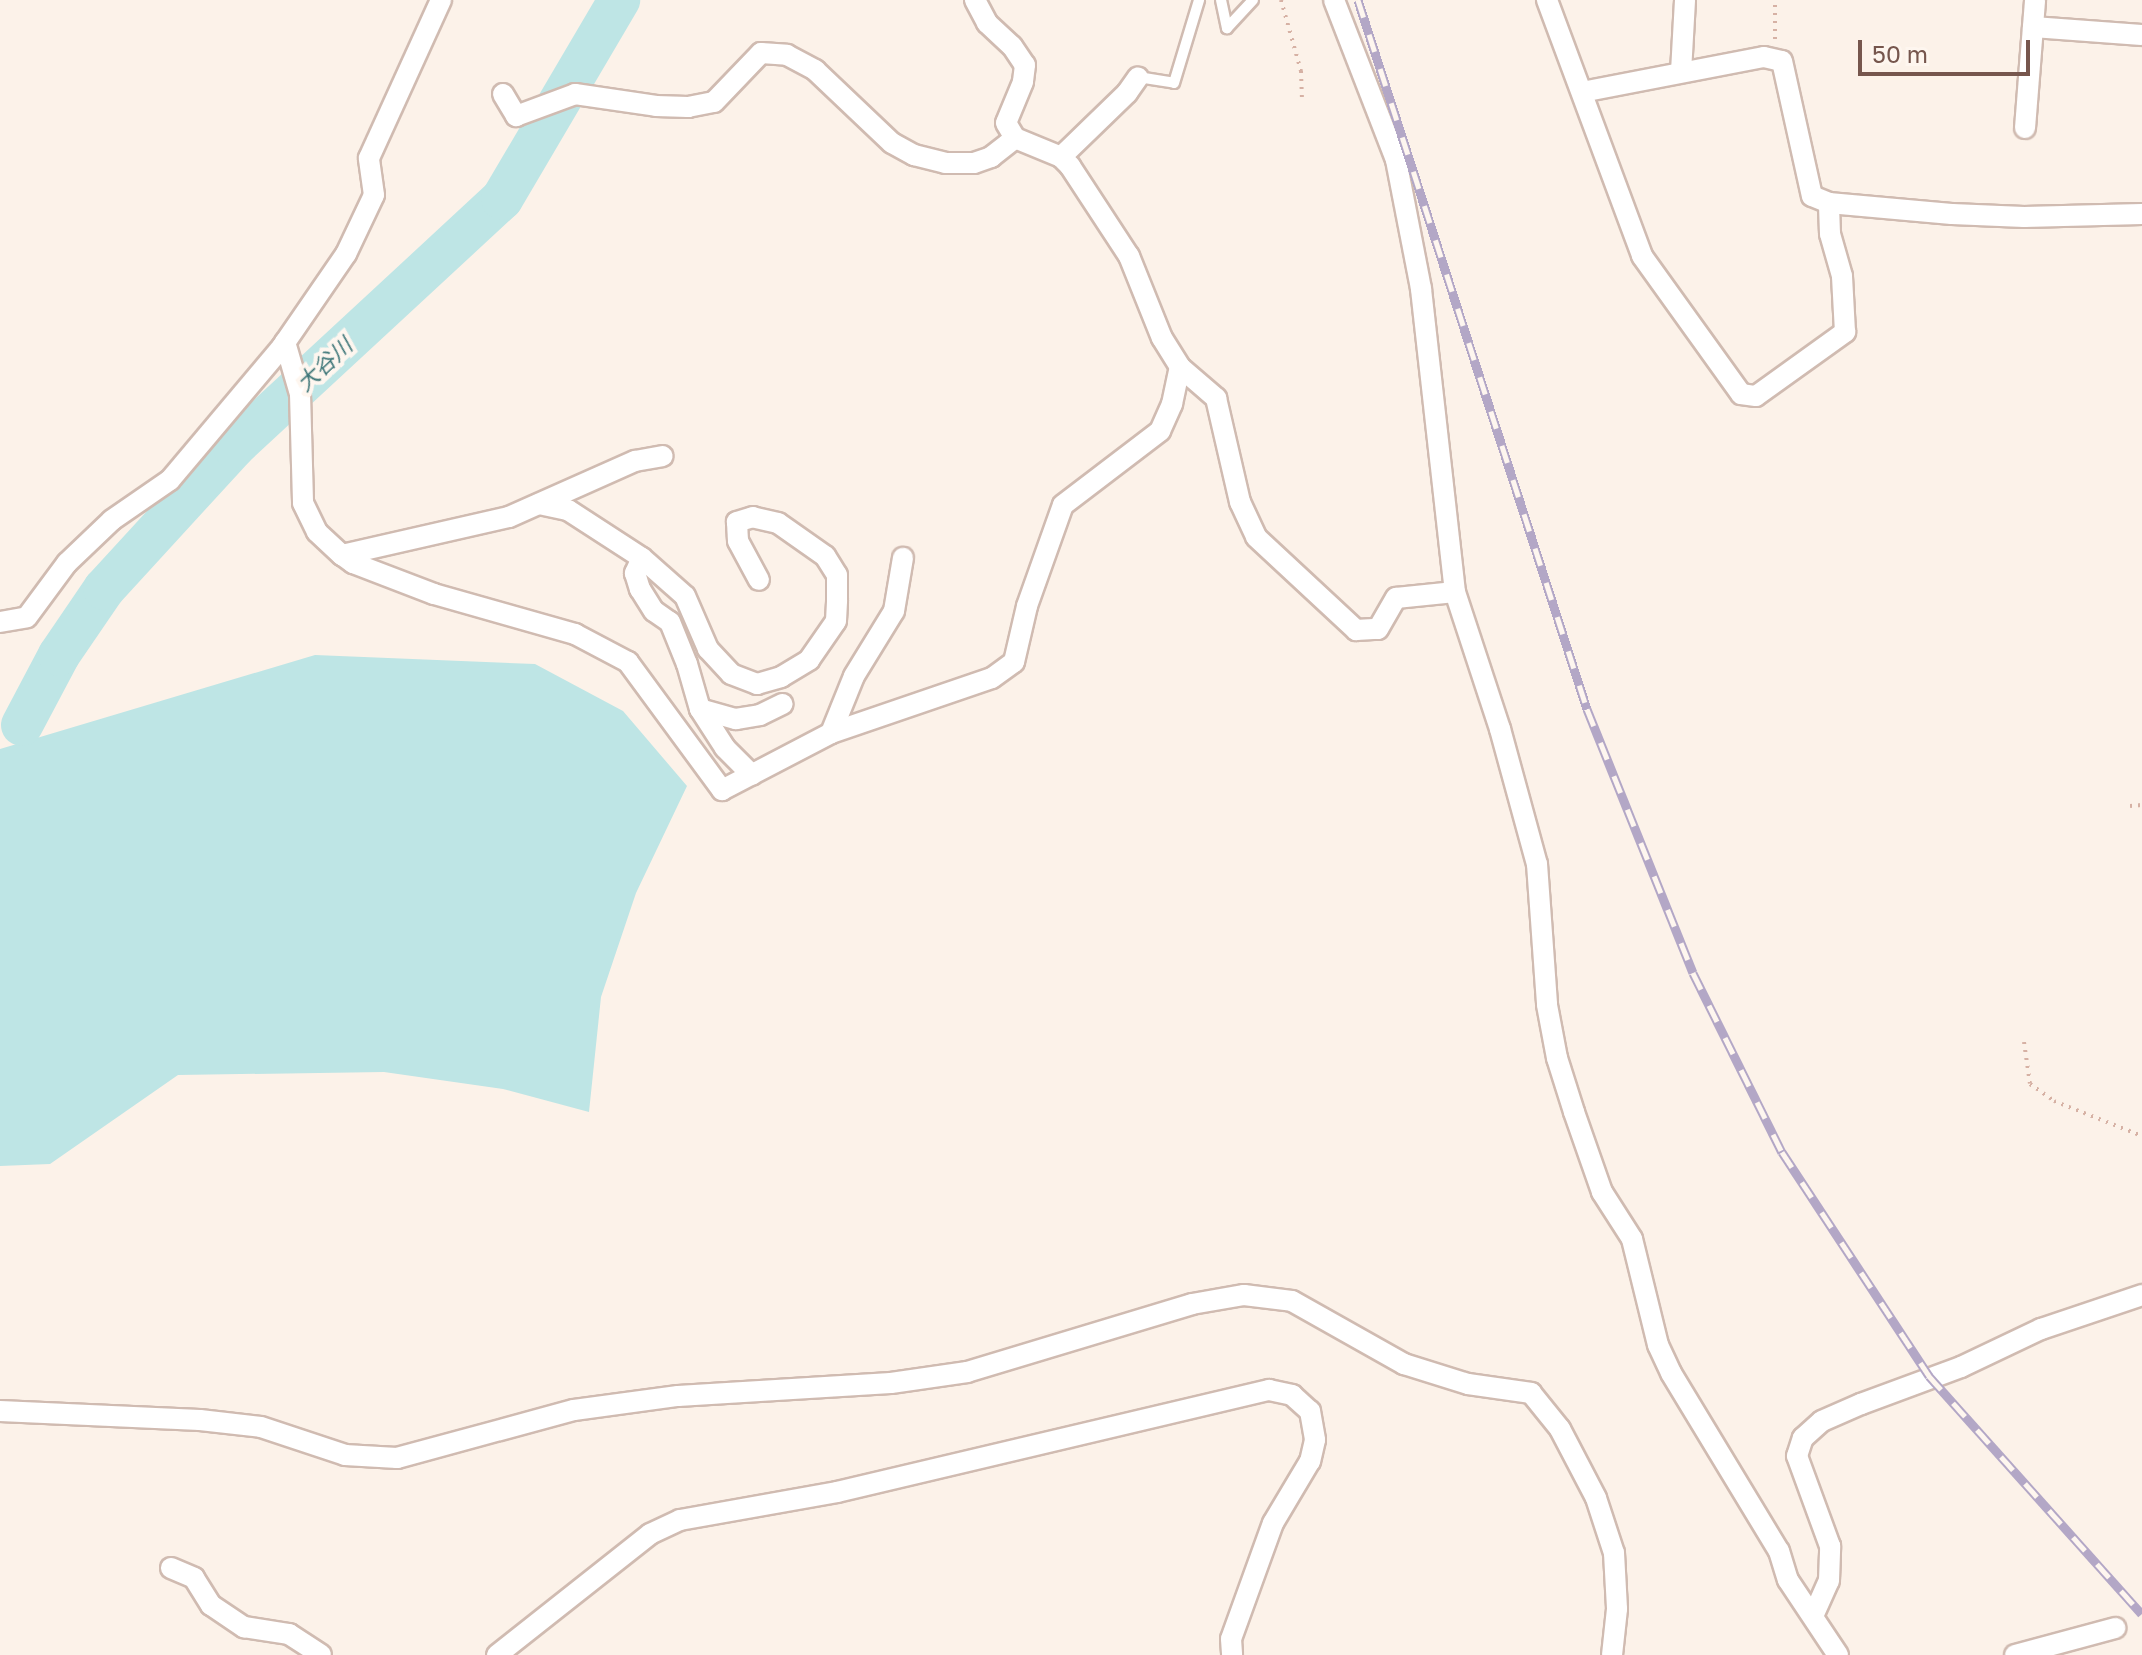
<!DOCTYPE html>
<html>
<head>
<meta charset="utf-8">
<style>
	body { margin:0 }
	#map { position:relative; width:2142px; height:1655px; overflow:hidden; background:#fcf2e9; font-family:"Golos Text","Noto Sans JP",sans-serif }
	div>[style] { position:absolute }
	.water>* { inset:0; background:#bee5e5 }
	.river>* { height:42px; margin:-21px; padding:0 21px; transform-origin:21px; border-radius:21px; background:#bee5e5 }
	.path>* { height:4px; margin-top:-2px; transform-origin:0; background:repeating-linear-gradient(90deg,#d6b1a4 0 2px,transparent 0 8px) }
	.roads { filter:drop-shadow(2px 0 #d0bbb1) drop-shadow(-2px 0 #d0bbb1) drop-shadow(0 2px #d0bbb1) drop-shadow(0 -2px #d0bbb1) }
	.service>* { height:10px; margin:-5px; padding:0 5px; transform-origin:5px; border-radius:5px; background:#fff }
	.minor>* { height:20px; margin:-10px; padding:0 10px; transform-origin:10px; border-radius:10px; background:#fff }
	.rail>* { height:9px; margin-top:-4.5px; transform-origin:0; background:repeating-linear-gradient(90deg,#fef6ef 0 18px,#b3a7c6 0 36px); box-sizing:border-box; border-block:2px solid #b3a7c6 }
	span { translate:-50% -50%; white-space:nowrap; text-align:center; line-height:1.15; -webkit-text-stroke:8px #fef6ef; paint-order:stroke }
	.water-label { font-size:22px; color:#41787a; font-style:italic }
	.scale { position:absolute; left:1858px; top:40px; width:172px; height:36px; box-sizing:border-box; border:4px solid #76564d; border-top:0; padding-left:10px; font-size:24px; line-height:28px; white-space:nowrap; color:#76564d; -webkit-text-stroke:6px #fef6ef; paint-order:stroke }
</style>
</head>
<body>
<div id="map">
	<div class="water">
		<div style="clip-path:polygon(315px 655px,535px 664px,623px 711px,687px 786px,636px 893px,601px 997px,589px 1112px,503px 1089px,384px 1072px,178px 1075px,50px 1164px,0 1166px,0 749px)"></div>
	</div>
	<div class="river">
		<div style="left:22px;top:725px;width:79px;rotate:-62.1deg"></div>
		<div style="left:59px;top:655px;width:80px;rotate:-55.7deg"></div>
		<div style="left:104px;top:589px;width:193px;rotate:-47.5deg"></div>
		<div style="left:234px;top:447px;width:365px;rotate:-42.8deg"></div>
		<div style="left:502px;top:199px;width:231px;rotate:-59.5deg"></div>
	</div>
	<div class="path">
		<div style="left:1281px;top:0;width:74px;rotate:74.3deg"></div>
		<div style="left:1301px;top:71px;width:28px;rotate:88deg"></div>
		<div style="left:1775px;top:39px;width:39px;rotate:-90deg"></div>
		<div style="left:2130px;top:806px;width:12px;rotate:-5deg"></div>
		<div style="left:2024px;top:1042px;width:42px;rotate:81.9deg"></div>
		<div style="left:2030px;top:1084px;width:29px;rotate:35deg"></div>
		<div style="left:2054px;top:1101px;width:95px;rotate:21.7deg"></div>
	</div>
	<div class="roads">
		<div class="service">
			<div style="left:1221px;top:0;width:29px;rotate:78deg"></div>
			<div style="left:1227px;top:28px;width:38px;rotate:-47deg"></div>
			<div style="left:1138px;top:77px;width:36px;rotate:9deg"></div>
			<div style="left:1174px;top:83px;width:87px;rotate:-73.2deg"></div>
		</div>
		<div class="minor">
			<div style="left:975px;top:0;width:26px;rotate:62deg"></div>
			<div style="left:987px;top:23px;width:34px;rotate:43deg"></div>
			<div style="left:1012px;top:46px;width:23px;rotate:56deg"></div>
			<div style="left:1025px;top:65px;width:17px;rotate:97deg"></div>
			<div style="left:1023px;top:82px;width:44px;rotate:112.5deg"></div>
			<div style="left:1006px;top:123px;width:17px;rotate:59deg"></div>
			<div style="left:1015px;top:138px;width:50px;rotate:22.4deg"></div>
			<div style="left:1061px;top:157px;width:13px;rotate:45deg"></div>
			<div style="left:1070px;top:166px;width:108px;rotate:56.8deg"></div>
			<div style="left:1129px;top:256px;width:88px;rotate:68.1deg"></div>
			<div style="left:1162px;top:338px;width:34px;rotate:58deg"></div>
			<div style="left:1180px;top:367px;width:48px;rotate:40.7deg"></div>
			<div style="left:1216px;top:398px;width:107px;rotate:77deg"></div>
			<div style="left:1240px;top:502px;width:38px;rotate:65deg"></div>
			<div style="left:1256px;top:537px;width:137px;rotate:42.9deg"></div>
			<div style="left:1356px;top:630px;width:22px;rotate:-3deg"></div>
			<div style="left:1378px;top:629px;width:36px;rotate:-60deg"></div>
			<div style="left:1396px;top:598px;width:59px;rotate:-5.8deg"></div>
			<div style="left:1334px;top:0;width:172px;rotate:68.8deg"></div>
			<div style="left:1396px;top:160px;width:131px;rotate:79deg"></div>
			<div style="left:1421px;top:289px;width:305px;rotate:83.6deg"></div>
			<div style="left:1455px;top:592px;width:144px;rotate:71.8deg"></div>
			<div style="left:1500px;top:729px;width:140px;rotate:74.7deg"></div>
			<div style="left:1537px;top:864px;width:141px;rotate:85.9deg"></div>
			<div style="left:1547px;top:1005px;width:54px;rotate:79.3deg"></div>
			<div style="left:1557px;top:1058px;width:57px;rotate:72.5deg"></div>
			<div style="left:1574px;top:1112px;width:85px;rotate:70.7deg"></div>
			<div style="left:1602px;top:1192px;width:56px;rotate:57.4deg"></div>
			<div style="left:1632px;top:1239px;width:109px;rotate:76.2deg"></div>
			<div style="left:1658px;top:1345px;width:31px;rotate:65deg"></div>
			<div style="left:1671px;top:1373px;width:208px;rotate:58.8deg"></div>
			<div style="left:1779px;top:1551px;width:30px;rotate:73deg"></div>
			<div style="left:1788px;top:1580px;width:90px;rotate:56.3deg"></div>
			<div style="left:1547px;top:0;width:273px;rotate:69.6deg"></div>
			<div style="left:1642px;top:256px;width:170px;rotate:54.3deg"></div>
			<div style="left:1741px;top:394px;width:15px;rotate:8deg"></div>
			<div style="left:1756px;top:396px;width:110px;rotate:-35.7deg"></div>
			<div style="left:1845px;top:332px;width:56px;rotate:-93.1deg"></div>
			<div style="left:1842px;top:276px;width:44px;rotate:-105.9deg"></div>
			<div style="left:1830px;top:234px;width:31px;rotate:-92deg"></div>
			<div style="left:2033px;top:27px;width:109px;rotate:4.2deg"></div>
			<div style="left:1681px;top:72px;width:72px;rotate:-86.8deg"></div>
			<div style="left:1582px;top:92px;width:185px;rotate:-10.9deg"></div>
			<div style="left:1764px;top:57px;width:18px;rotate:13deg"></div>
			<div style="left:1782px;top:61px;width:138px;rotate:77.5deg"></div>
			<div style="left:1812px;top:196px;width:18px;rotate:22deg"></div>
			<div style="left:1829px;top:203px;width:123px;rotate:5.1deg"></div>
			<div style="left:1952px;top:214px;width:72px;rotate:2.4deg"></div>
			<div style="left:2024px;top:217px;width:118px;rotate:-1.5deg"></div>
			<div style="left:503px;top:94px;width:26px;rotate:59deg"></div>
			<div style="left:516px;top:116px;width:63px;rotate:-20.4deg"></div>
			<div style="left:575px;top:94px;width:82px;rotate:8.4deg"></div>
			<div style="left:656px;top:106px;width:32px;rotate:2deg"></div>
			<div style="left:688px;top:107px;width:26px;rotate:-11deg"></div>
			<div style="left:714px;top:102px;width:68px;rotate:-46.2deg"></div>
			<div style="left:761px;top:53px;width:26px;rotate:4deg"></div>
			<div style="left:787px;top:55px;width:32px;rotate:28deg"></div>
			<div style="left:815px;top:70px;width:106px;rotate:43.5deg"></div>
			<div style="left:892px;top:143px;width:25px;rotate:29deg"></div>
			<div style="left:914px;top:155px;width:32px;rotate:14deg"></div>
			<div style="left:945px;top:163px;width:29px"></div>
			<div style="left:974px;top:163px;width:18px;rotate:-19deg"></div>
			<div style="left:991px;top:157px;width:31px;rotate:-38deg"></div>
			<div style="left:2025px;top:128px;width:128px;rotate:-85.5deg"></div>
			<div style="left:1061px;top:157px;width:92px;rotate:-44.1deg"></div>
			<div style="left:1127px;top:93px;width:19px;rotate:-55deg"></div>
			<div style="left:285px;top:342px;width:54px;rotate:73.9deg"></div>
			<div style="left:300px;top:394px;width:109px;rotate:88.4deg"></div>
			<div style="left:303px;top:503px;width:32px;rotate:64deg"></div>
			<div style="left:317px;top:532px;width:34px;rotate:43deg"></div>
			<div style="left:342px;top:555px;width:171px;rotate:-12.8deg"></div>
			<div style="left:509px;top:517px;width:138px;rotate:-24deg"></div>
			<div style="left:635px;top:461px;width:28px;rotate:-10deg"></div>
			<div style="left:539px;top:504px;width:30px;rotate:12deg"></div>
			<div style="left:568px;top:510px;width:88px;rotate:33deg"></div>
			<div style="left:642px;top:558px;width:57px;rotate:41.5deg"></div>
			<div style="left:685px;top:596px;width:58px;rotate:66.5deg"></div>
			<div style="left:708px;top:649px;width:34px;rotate:47deg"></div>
			<div style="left:731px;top:674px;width:28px;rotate:21deg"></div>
			<div style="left:757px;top:684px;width:25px;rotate:-16deg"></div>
			<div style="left:781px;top:677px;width:33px;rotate:-31deg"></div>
			<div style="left:809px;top:660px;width:47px;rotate:-55.3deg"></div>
			<div style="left:836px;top:621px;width:21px;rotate:-87deg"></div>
			<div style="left:837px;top:600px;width:25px;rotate:-90deg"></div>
			<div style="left:837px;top:575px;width:22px;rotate:-122deg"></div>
			<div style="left:825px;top:556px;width:57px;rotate:-144.9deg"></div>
			<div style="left:778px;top:523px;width:26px;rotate:-167deg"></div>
			<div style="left:753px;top:517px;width:17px;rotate:163deg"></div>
			<div style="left:737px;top:522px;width:19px;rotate:87deg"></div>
			<div style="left:738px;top:541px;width:44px;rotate:61.7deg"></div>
			<div style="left:342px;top:555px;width:14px;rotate:36deg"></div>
			<div style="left:353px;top:563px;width:87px;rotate:20.9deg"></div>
			<div style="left:434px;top:594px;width:147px;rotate:15.8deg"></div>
			<div style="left:575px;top:634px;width:60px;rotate:27.8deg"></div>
			<div style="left:628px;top:662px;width:159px;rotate:53.7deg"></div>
			<div style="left:722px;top:790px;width:123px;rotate:-27.6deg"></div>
			<div style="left:831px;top:733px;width:170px;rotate:-18.9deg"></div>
			<div style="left:992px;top:678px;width:27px;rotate:-36deg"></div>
			<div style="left:1014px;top:662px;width:57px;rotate:-76.9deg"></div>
			<div style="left:1027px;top:606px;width:107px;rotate:-70.4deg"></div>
			<div style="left:1063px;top:505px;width:122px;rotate:-37.3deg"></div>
			<div style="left:1160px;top:431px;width:30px;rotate:-66deg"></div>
			<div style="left:1172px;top:404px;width:38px;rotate:-78deg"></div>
			<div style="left:642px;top:558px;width:17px;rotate:115deg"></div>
			<div style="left:635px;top:573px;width:17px;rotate:73deg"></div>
			<div style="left:640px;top:589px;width:26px;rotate:58deg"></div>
			<div style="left:654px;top:611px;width:19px;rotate:35deg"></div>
			<div style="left:670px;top:622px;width:45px;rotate:68deg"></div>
			<div style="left:687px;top:664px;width:47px;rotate:73.9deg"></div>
			<div style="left:700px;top:709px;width:46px;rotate:57.3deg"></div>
			<div style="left:725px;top:748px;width:38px;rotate:45deg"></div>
			<div style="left:0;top:622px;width:27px;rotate:-10deg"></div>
			<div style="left:27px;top:617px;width:67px;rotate:-53.5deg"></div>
			<div style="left:67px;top:563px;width:62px;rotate:-43.7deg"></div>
			<div style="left:112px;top:520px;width:70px;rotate:-34.6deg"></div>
			<div style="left:170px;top:480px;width:174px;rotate:-49.9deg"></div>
			<div style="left:282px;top:347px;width:113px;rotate:-55.5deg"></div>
			<div style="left:346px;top:254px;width:65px;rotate:-64.6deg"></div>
			<div style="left:374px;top:195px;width:37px;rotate:-98deg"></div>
			<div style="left:369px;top:158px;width:174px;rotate:-65.5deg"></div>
			<div style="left:700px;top:709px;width:37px;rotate:16deg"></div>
			<div style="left:736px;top:719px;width:24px;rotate:-9deg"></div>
			<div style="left:760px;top:715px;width:25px;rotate:-26deg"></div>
			<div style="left:831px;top:733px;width:61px;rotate:-68deg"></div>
			<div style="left:854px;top:676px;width:76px;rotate:-58.4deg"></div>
			<div style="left:894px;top:611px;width:54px;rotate:-80.4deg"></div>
			<div style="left:0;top:1411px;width:200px;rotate:2.6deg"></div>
			<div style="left:200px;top:1420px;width:61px;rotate:6.5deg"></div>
			<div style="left:261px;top:1427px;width:89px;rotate:18.4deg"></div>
			<div style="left:345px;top:1455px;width:52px;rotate:3.3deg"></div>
			<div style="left:397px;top:1458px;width:183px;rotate:-15.2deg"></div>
			<div style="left:574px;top:1410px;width:105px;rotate:-7.7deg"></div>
			<div style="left:678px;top:1396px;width:213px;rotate:-3.5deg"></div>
			<div style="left:891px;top:1383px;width:77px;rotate:-8.2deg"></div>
			<div style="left:967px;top:1372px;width:235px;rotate:-16.8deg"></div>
			<div style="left:1192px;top:1304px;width:53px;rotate:-9.8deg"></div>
			<div style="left:1244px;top:1295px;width:48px;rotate:7.1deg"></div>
			<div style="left:1292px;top:1301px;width:129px;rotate:29.4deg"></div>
			<div style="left:1404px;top:1364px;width:67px;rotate:17.4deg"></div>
			<div style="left:1468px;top:1384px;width:64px;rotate:8.1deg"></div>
			<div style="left:1531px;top:1393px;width:46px;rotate:51.1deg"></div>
			<div style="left:1560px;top:1429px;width:78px;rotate:62.4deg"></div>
			<div style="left:1596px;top:1498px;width:58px;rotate:71.9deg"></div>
			<div style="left:1614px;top:1553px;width:56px;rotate:86.9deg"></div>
			<div style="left:1617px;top:1609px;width:46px;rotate:96.2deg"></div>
			<div style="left:171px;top:1568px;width:25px;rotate:23deg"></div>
			<div style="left:194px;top:1578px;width:32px;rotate:58deg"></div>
			<div style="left:211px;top:1605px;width:40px;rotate:34deg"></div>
			<div style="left:244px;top:1627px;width:46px;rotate:8.8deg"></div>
			<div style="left:289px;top:1634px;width:38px;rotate:33deg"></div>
			<div style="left:1814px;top:1614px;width:36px;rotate:-66deg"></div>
			<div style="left:1829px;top:1581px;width:35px;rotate:-88deg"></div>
			<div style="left:1830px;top:1546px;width:96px;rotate:-110.1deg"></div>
			<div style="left:1797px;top:1456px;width:19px;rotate:-72deg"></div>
			<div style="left:1803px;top:1438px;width:25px;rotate:-42deg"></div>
			<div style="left:1822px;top:1421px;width:43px;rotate:-23.6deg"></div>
			<div style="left:1861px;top:1404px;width:107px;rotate:-20.3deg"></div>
			<div style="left:1961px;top:1367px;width:89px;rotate:-25.4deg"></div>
			<div style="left:2041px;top:1329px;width:107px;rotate:-18.6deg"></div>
			<div style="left:497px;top:1655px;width:195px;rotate:-38.3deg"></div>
			<div style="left:650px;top:1534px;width:33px;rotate:-25deg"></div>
			<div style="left:680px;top:1520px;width:159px;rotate:-10.1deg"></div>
			<div style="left:837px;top:1492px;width:444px;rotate:-13.3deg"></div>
			<div style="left:1269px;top:1390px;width:24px;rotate:12deg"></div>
			<div style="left:1292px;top:1395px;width:24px;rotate:42deg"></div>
			<div style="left:1310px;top:1411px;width:29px;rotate:80deg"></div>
			<div style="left:1315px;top:1440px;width:22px;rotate:103deg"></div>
			<div style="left:1310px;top:1461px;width:72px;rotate:120.8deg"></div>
			<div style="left:1273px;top:1523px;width:123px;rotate:109.9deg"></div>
			<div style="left:1231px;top:1639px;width:16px;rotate:86deg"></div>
			<div style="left:2015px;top:1655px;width:104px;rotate:-15.1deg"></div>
		</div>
	</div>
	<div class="rail">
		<div style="left:1358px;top:0;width:745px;rotate:72.1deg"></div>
		<div style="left:1587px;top:709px;width:284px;rotate:68.1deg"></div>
		<div style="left:1693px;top:973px;width:200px;rotate:63.6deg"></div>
		<div style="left:1782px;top:1152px;width:268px;rotate:56.7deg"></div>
		<div style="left:1929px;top:1376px;width:319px;rotate:48.2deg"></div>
	</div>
	<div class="water-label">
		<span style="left:324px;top:364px;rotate:-43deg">大谷川</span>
	</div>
	<div class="scale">50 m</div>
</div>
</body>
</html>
